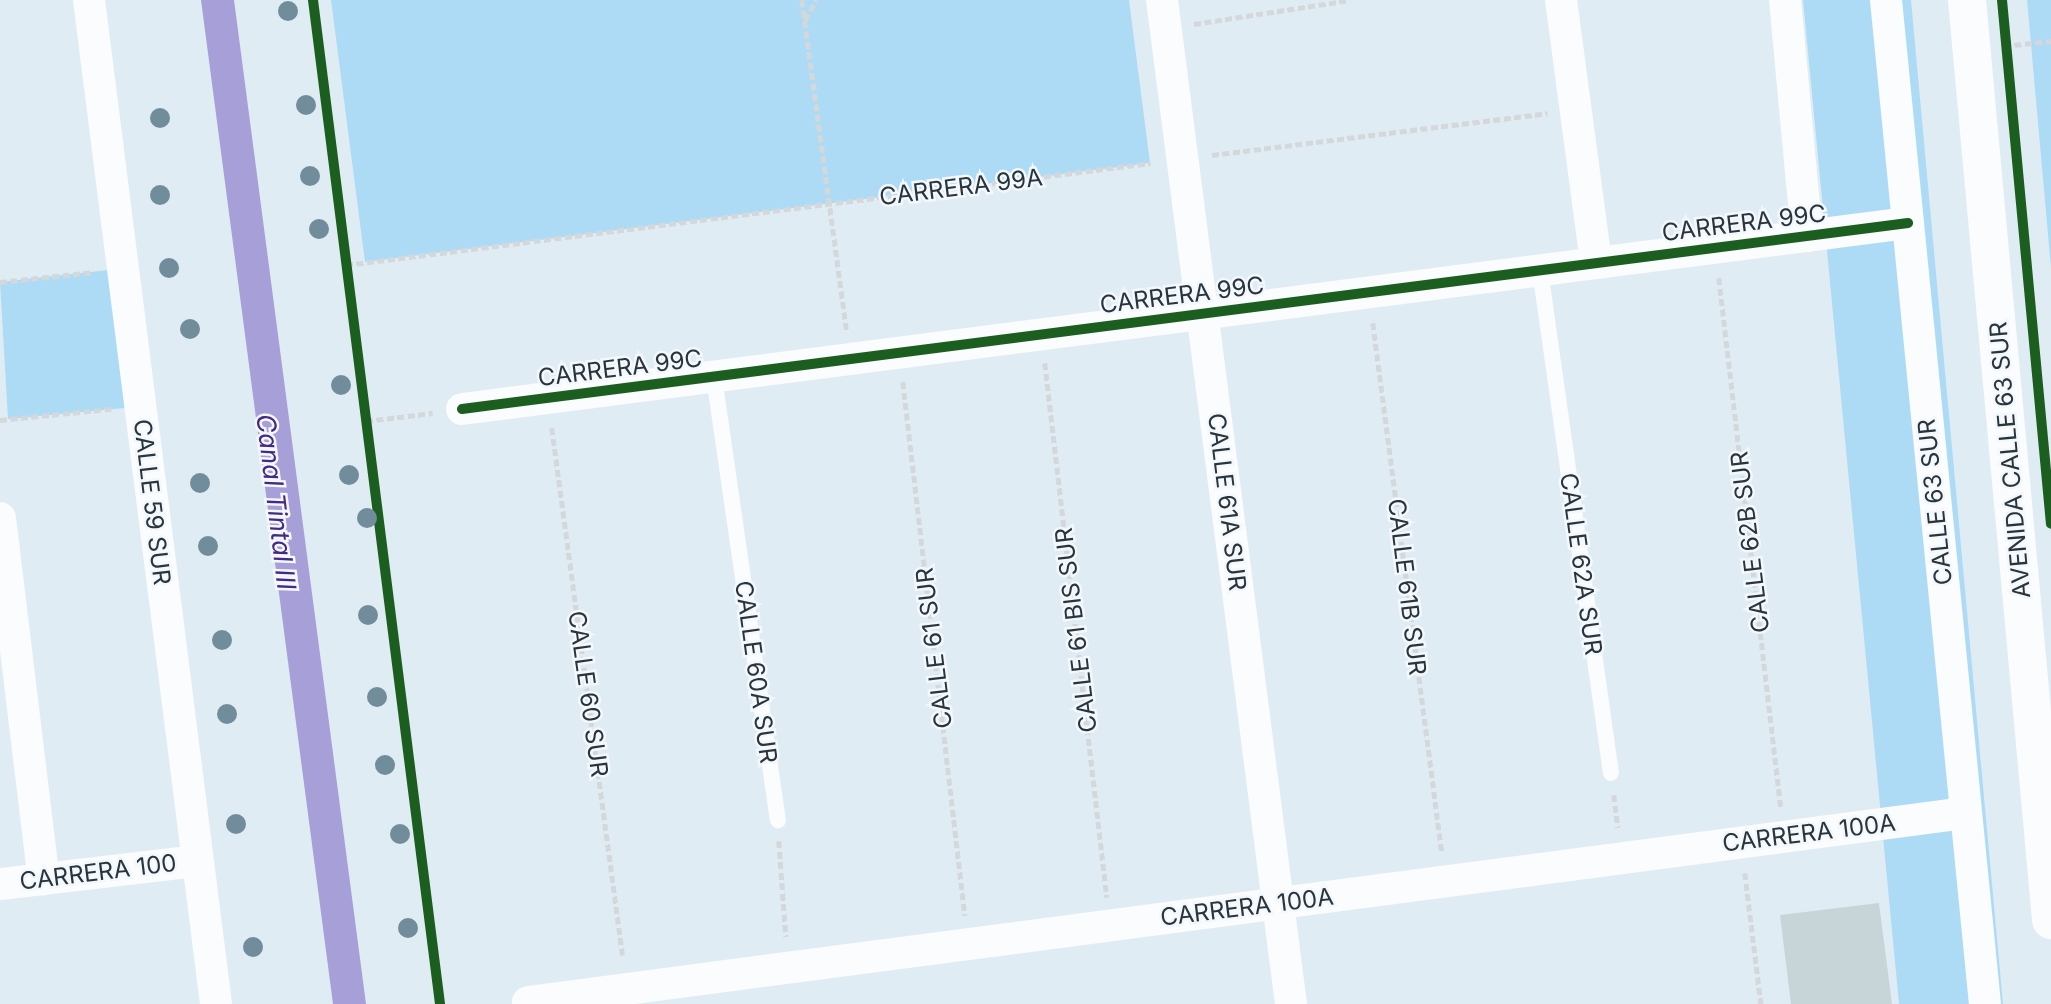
<!DOCTYPE html>
<html>
<head>
<meta charset="utf-8">
<style>
	body { margin:0 }
	#map { position:relative; width:2051px; height:1004px; overflow:hidden; background:#e0ecf3; font-family:Inter,sans-serif }
	div>[style] { position:absolute }
	.green>* { inset:0; background:#addbf5 }
	.water>* { inset:0; background:#a79fd8 }
	.building>* { inset:0; background:#c8d5d8 }
	.path>* { height:4.5px; margin-top:-2.25px; transform-origin:0; background:repeating-linear-gradient(90deg,#d4d8da 0 7px,transparent 0 10.5px) }
	.service>* { height:16px; margin:-8px; padding:0 8px; transform-origin:8px; border-radius:8px; background:#fafcfd }
	.minor>* { height:32px; margin:-16px; padding:0 16px; transform-origin:16px; border-radius:16px; background:#fafcfd }
	.secondary>* { height:38px; margin:-19px; padding:0 19px; transform-origin:19px; border-radius:19px; background:#fafcfd }
	.cycleway>* { height:10px; margin:-5px; padding:0 5px; transform-origin:5px; border-radius:5px; background:#1b5e20 }
	.trees>* { width:20px; height:20px; margin:-10px; border-radius:50%; background:#718d9c }
	span { translate:-50% -50%; white-space:nowrap; text-align:center; line-height:1.15; -webkit-text-stroke:5px #f3f8fc; paint-order:stroke }
	.street-label { font-size:24px; color:#2a353b }
	.water-label { font-size:26px; color:#462986; font-style:italic }
</style>
</head>
<body>
<div id="map">
	<div class="green">
		<div style="clip-path:polygon(331px 0,1129px 0,1150px 163px,365px 262px)"></div>
		<div style="clip-path:polygon(1803px 0,1911px 0,2003px 1004px,1899px 1004px)"></div>
		<div style="clip-path:polygon(2027px 0,2051px 0,2051px 268px)"></div>
		<div style="clip-path:polygon(108px 270px,125px 408px,8px 419px,0 282px)"></div>
	</div>
	<div class="water">
		<div style="clip-path:polygon(201px 0,234px 0,366px 1004px,333px 1004px)"></div>
	</div>
	<div class="building">
		<div style="clip-path:polygon(1879px 903px,1892px 1004px,1791px 1004px,1780px 915px)"></div>
	</div>
	<div class="path">
		<div style="left:802px;top:0;width:334px;rotate:82.3deg"></div>
		<div style="left:805px;top:20px;width:23px;rotate:-61deg"></div>
		<div style="left:1194px;top:24px;width:158px;rotate:-8.7deg"></div>
		<div style="left:2004px;top:46px;width:47px;rotate:-6.1deg"></div>
		<div style="left:1212px;top:155px;width:338px;rotate:-7.1deg"></div>
		<div style="left:346px;top:265px;width:811px;rotate:-7.22deg"></div>
		<div style="left:1719px;top:278px;width:534px;rotate:83.33deg"></div>
		<div style="left:0;top:282px;width:94px;rotate:-6.1deg"></div>
		<div style="left:1373px;top:323px;width:534px;rotate:82.58deg"></div>
		<div style="left:1045px;top:363px;width:538px;rotate:83.38deg"></div>
		<div style="left:903px;top:382px;width:537px;rotate:83.37deg"></div>
		<div style="left:0;top:420px;width:112px;rotate:-5.7deg"></div>
		<div style="left:366px;top:421px;width:67px;rotate:-6.8deg"></div>
		<div style="left:552px;top:428px;width:534px;rotate:82.36deg"></div>
		<div style="left:1614px;top:795px;width:33px;rotate:83deg"></div>
		<div style="left:779px;top:841px;width:96px;rotate:85.8deg"></div>
		<div style="left:1745px;top:873px;width:132px;rotate:83deg"></div>
	</div>
	<div class="service">
		<div style="left:1540px;top:270px;width:508px;rotate:81.97deg"></div>
		<div style="left:714px;top:377px;width:448px;rotate:81.8deg"></div>
	</div>
	<div class="minor">
		<div style="left:89px;top:0;width:1012px;rotate:82.79deg"></div>
		<div style="left:1162px;top:0;width:1012px;rotate:82.68deg"></div>
		<div style="left:1561px;top:0;width:265px;rotate:82.4deg"></div>
		<div style="left:1785px;top:0;width:237px;rotate:84.7deg"></div>
		<div style="left:1886px;top:0;width:1009px;rotate:84.37deg"></div>
		<div style="left:462px;top:409px;width:1458px;rotate:-7.33deg"></div>
		<div style="left:0;top:518px;width:364px;rotate:83.1deg"></div>
		<div style="left:0;top:884px;width:197px;rotate:-6.7deg"></div>
		<div style="left:528px;top:1002px;width:1450px;rotate:-7.49deg"></div>
	</div>
	<div class="secondary">
		<div style="left:1967px;top:0;width:924px;rotate:84.78deg"></div>
	</div>
	<div class="cycleway">
		<div style="left:313px;top:0;width:1012px;rotate:82.79deg"></div>
		<div style="left:2002px;top:0;width:526px;rotate:84.66deg"></div>
		<div style="left:462px;top:409px;width:1458px;rotate:-7.33deg"></div>
	</div>
	<div class="trees">
		<div style="left:288px;top:11px"></div>
		<div style="left:306px;top:105px"></div>
		<div style="left:160px;top:118px"></div>
		<div style="left:310px;top:176px"></div>
		<div style="left:160px;top:195px"></div>
		<div style="left:319px;top:229px"></div>
		<div style="left:169px;top:268px"></div>
		<div style="left:190px;top:329px"></div>
		<div style="left:341px;top:385px"></div>
		<div style="left:349px;top:475px"></div>
		<div style="left:200px;top:483px"></div>
		<div style="left:367px;top:518px"></div>
		<div style="left:208px;top:546px"></div>
		<div style="left:368px;top:615px"></div>
		<div style="left:222px;top:640px"></div>
		<div style="left:377px;top:697px"></div>
		<div style="left:227px;top:714px"></div>
		<div style="left:385px;top:765px"></div>
		<div style="left:236px;top:824px"></div>
		<div style="left:400px;top:834px"></div>
		<div style="left:408px;top:928px"></div>
		<div style="left:253px;top:947px"></div>
	</div>
	<div class="street-label">
		<span style="left:961px;top:187px;rotate:-7deg">CARRERA 99A</span>
		<span style="left:1744px;top:223px;rotate:-7deg">CARRERA 99C</span>
		<span style="left:1182px;top:295px;rotate:-7deg">CARRERA 99C</span>
		<span style="left:620px;top:368px;rotate:-7deg">CARRERA 99C</span>
		<span style="left:2010px;top:460px;rotate:-95deg">AVENIDA CALLE 63 SUR</span>
		<span style="left:152px;top:502px;rotate:83deg">CALLE 59 SUR</span>
		<span style="left:1227px;top:502px;rotate:83deg">CALLE 61A SUR</span>
		<span style="left:1935px;top:502px;rotate:-96deg">CALLE 63 SUR</span>
		<span style="left:1750px;top:542px;rotate:-97deg">CALLE 62B SUR</span>
		<span style="left:1581px;top:564px;rotate:82deg">CALLE 62A SUR</span>
		<span style="left:1407px;top:587px;rotate:83deg">CALLE 61B SUR</span>
		<span style="left:1076px;top:630px;rotate:-97deg">CALLE 61 BIS SUR</span>
		<span style="left:934px;top:648px;rotate:-97deg">CALLE 61 SUR</span>
		<span style="left:756px;top:672px;rotate:82deg">CALLE 60A SUR</span>
		<span style="left:588px;top:694px;rotate:82deg">CALLE 60 SUR</span>
		<span style="left:1809px;top:833px;rotate:-7deg">CARRERA 100A</span>
		<span style="left:98px;top:872px;rotate:-7deg">CARRERA 100</span>
		<span style="left:1247px;top:907px;rotate:-7deg">CARRERA 100A</span>
	</div>
	<div class="water-label">
		<span style="left:276px;top:502px;rotate:83deg">Canal Tintal III</span>
	</div>
</div>
</body>
</html>
